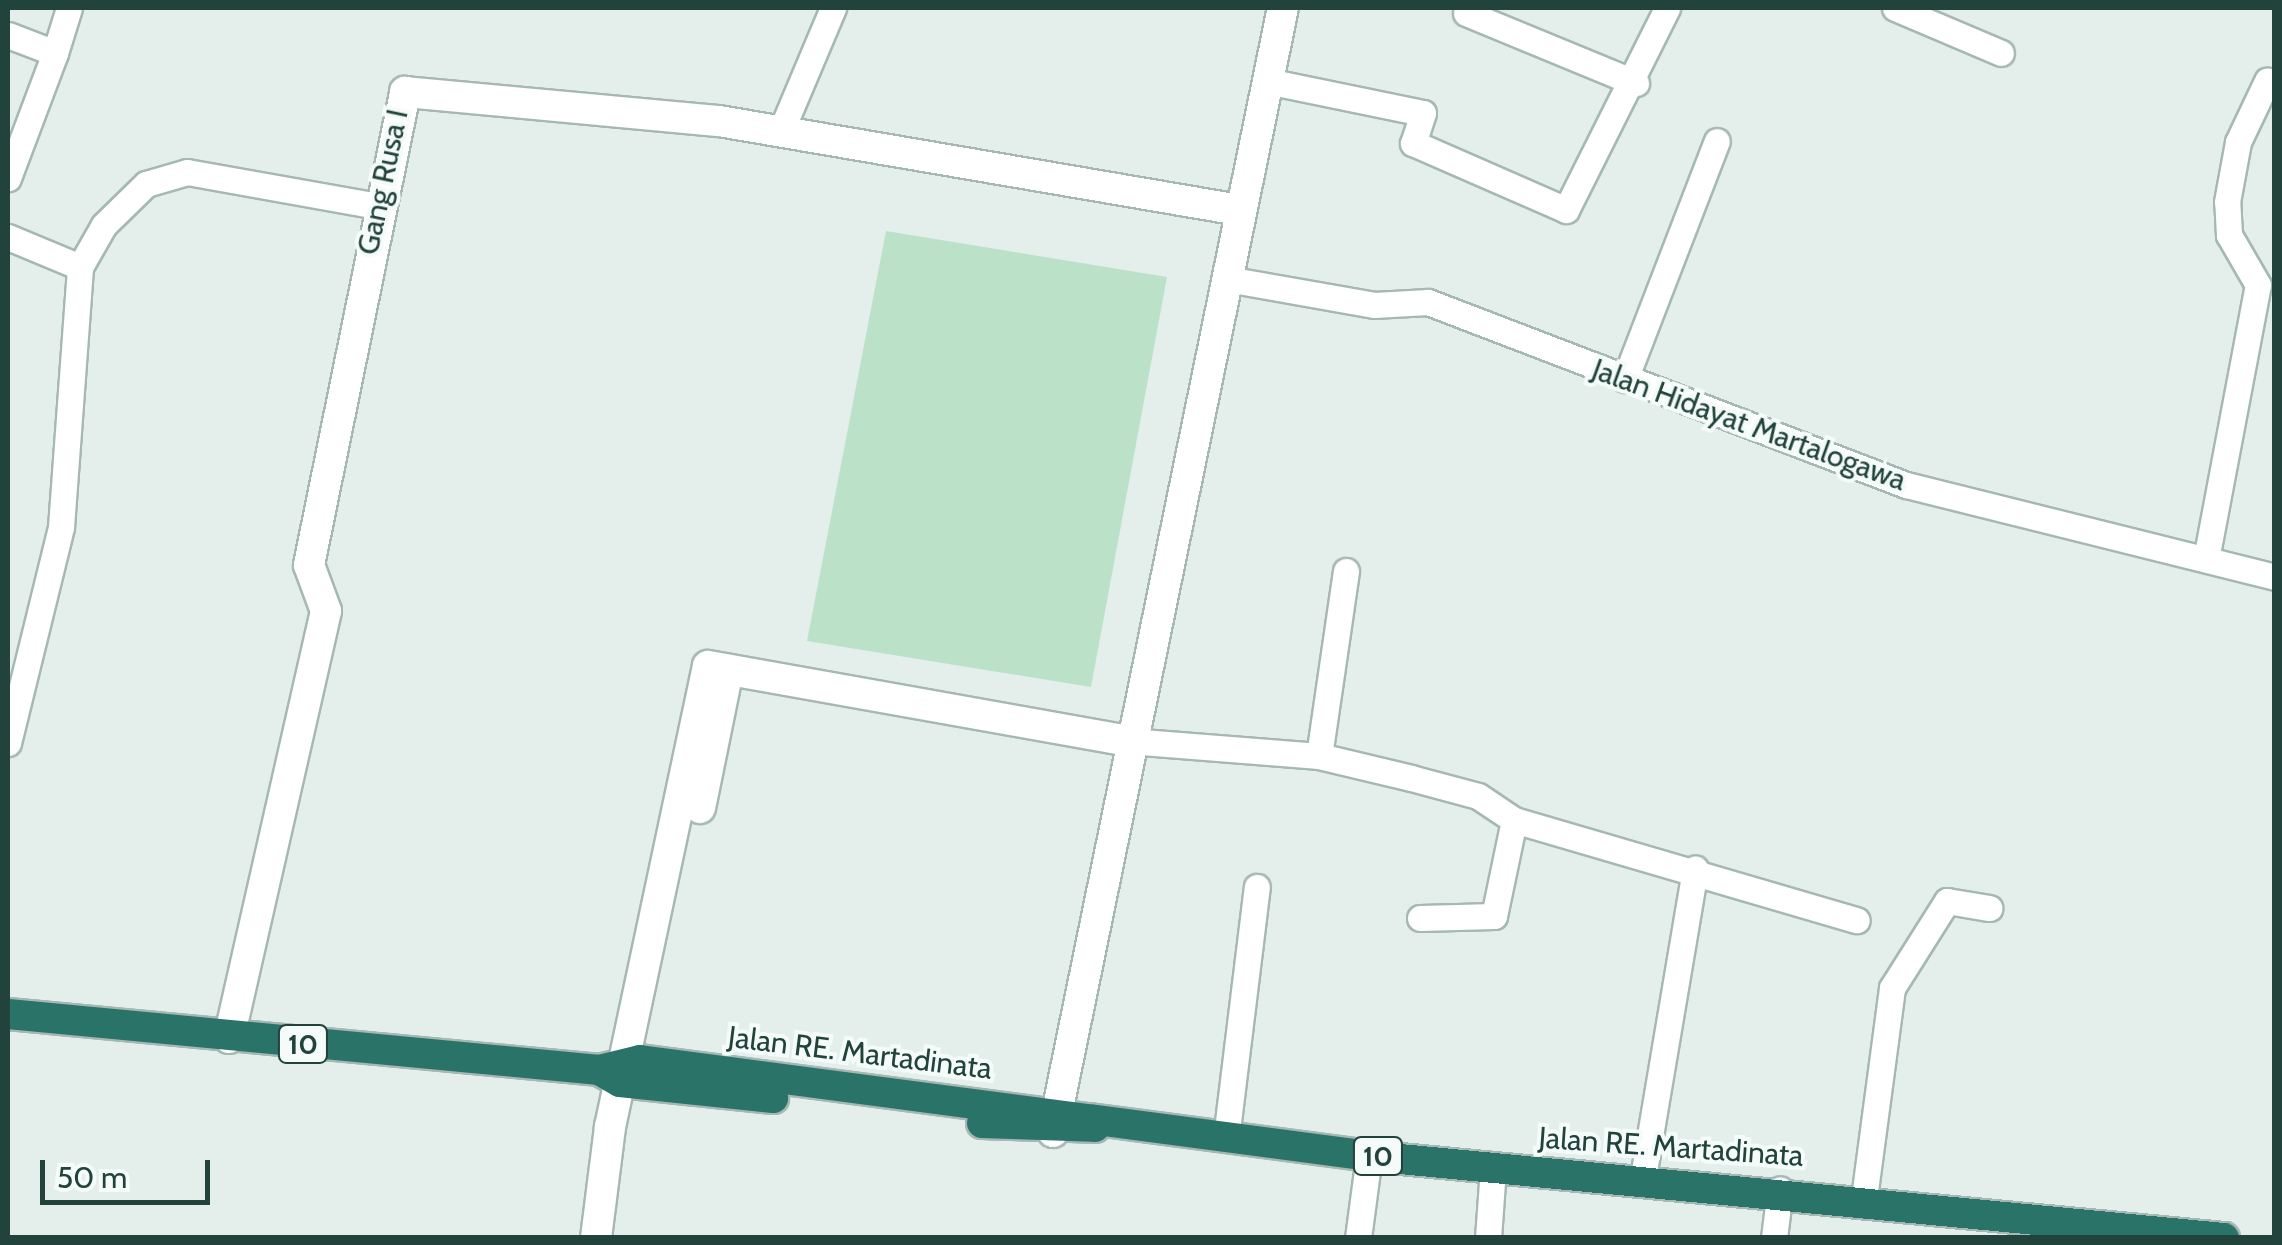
<!DOCTYPE html>
<html>
<head>
<meta charset="utf-8">
<style>
	body { margin:0 }
	#map { position:relative; width:2282px; height:1245px; overflow:hidden; background:#e4efeb; font-family:Cabin,sans-serif }
	div>[style] { position:absolute }
	.green>* { inset:0; background:#bbe2c8 }
	.roads { filter:drop-shadow(2px 0 #a6b8b3) drop-shadow(-2px 0 #a6b8b3) drop-shadow(0 2px #a6b8b3) drop-shadow(0 -2px #a6b8b3) }
	.street>* { height:25px; margin:-12.5px; padding:0 12.5px; transform-origin:12.5px; border-radius:12.5px; background:#fff }
	.secondary>* { height:30px; margin:-15px; padding:0 15px; transform-origin:15px; border-radius:15px; background:#fff }
	.highway>* { height:30px; margin:-15px; padding:0 15px; transform-origin:15px; border-radius:15px; background:#297368 }
	span { translate:-50% -50%; white-space:nowrap; text-align:center; line-height:1.15; -webkit-text-stroke:8px #f5fbf8; paint-order:stroke }
	.shield-label span { padding:2px 8px; background:#f5fbf8; border:2px solid; border-radius:8px; -webkit-text-stroke-width:0 }
	.shield-label { font-size:28px; color:#21433c; font-weight:700 }
	.street-label { font-size:30px; color:#21433c }
	.frame { position:absolute; inset:0; border:10px solid #21433c; pointer-events:none }
	.scale { position:absolute; left:40px; top:1160px; width:170px; height:45px; box-sizing:border-box; border:5px solid #21433c; border-top:0; padding-left:12px; font-size:30px; line-height:35px; white-space:nowrap; color:#21433c; -webkit-text-stroke:8px #f5fbf8; paint-order:stroke }
</style>
</head>
<body>
<div id="map">
	<div class="green">
		<div style="clip-path:polygon(886px 231px,1167px 277px,1091px 687px,807px 641px)"></div>
	</div>
	<div class="roads">
		<div class="street">
			<div style="left:1895px;top:8px;width:115px;rotate:23deg"></div>
			<div style="left:1466px;top:13px;width:184px;rotate:22.4deg"></div>
			<div style="left:8px;top:35px;width:50px;rotate:21deg"></div>
			<div style="left:55px;top:53px;width:134px;rotate:110.6deg"></div>
			<div style="left:55px;top:53px;width:47px;rotate:-72.7deg"></div>
			<div style="left:1267px;top:81px;width:159px;rotate:11.6deg"></div>
			<div style="left:1423px;top:113px;width:32px;rotate:108deg"></div>
			<div style="left:1413px;top:143px;width:167px;rotate:23.6deg"></div>
			<div style="left:1566px;top:210px;width:226px;rotate:-63.4deg"></div>
			<div style="left:781px;top:131px;width:134px;rotate:-67.1deg"></div>
			<div style="left:8px;top:237px;width:78px;rotate:22.6deg"></div>
			<div style="left:1227px;top:279px;width:149px;rotate:10deg"></div>
			<div style="left:1374px;top:305px;width:54px;rotate:-3.2deg"></div>
			<div style="left:1428px;top:302px;width:512px;rotate:20.95deg"></div>
			<div style="left:1906px;top:485px;width:379px;rotate:14deg"></div>
			<div style="left:1625px;top:379px;width:255px;rotate:-68.9deg"></div>
			<div style="left:2207px;top:554px;width:274px;rotate:-79.3deg"></div>
			<div style="left:2258px;top:285px;width:58px;rotate:-120.1deg"></div>
			<div style="left:2229px;top:235px;width:33px;rotate:-93deg"></div>
			<div style="left:2227px;top:202px;width:61px;rotate:-79.6deg"></div>
			<div style="left:2238px;top:142px;width:68px;rotate:-64.6deg"></div>
			<div style="left:1129px;top:741px;width:191px;rotate:4.5deg"></div>
			<div style="left:1319px;top:756px;width:95px;rotate:13.4deg"></div>
			<div style="left:1411px;top:778px;width:69px;rotate:15deg"></div>
			<div style="left:1478px;top:796px;width:43px;rotate:33.7deg"></div>
			<div style="left:1514px;top:820px;width:357px;rotate:16.3deg"></div>
			<div style="left:8px;top:743px;width:222px;rotate:-76.2deg"></div>
			<div style="left:61px;top:527px;width:261px;rotate:-85.8deg"></div>
			<div style="left:80px;top:267px;width:48px;rotate:-60.3deg"></div>
			<div style="left:104px;top:225px;width:59px;rotate:-44.3deg"></div>
			<div style="left:146px;top:184px;width:43px;rotate:-16.3deg"></div>
			<div style="left:187px;top:172px;width:193px;rotate:10.1deg"></div>
			<div style="left:1319px;top:756px;width:187px;rotate:-81.7deg"></div>
			<div style="left:1420px;top:918px;width:74px;rotate:-1.5deg"></div>
			<div style="left:1494px;top:916px;width:98px;rotate:-78.2deg"></div>
			<div style="left:1226px;top:1138px;width:253px;rotate:-83deg"></div>
			<div style="left:1642px;top:1183px;width:319px;rotate:-80.4deg"></div>
			<div style="left:1864px;top:1198px;width:212px;rotate:-82.4deg"></div>
			<div style="left:1892px;top:988px;width:103px;rotate:-57.7deg"></div>
			<div style="left:1947px;top:901px;width:43px;rotate:9.5deg"></div>
			<div style="left:1358px;top:1238px;width:83px;rotate:-82.4deg"></div>
			<div style="left:1488px;top:1238px;width:70px;rotate:-85.9deg"></div>
			<div style="left:1774px;top:1238px;width:49px;rotate:-83deg"></div>
		</div>
		<div class="secondary">
			<div style="left:700px;top:808px;width:141px;rotate:-78.5deg"></div>
			<div style="left:229px;top:1038px;width:438px;rotate:-77.2deg"></div>
			<div style="left:326px;top:611px;width:49px;rotate:-110.3deg"></div>
			<div style="left:309px;top:565px;width:483px;rotate:-78.5deg"></div>
			<div style="left:405px;top:92px;width:315px;rotate:5.3deg"></div>
			<div style="left:719px;top:121px;width:528px;rotate:9.71deg"></div>
			<div style="left:1053px;top:1132px;width:1147px;rotate:-78.44deg"></div>
			<div style="left:596px;top:1238px;width:112px;rotate:-82.8deg"></div>
			<div style="left:610px;top:1127px;width:471px;rotate:-78deg"></div>
			<div style="left:708px;top:666px;width:428px;rotate:10.1deg"></div>
		</div>
		<div class="highway">
			<div style="left:8px;top:1014px;width:594px;rotate:5.41deg"></div>
			<div style="left:599px;top:1070px;width:24px;rotate:30deg"></div>
			<div style="left:620px;top:1082px;width:154px;rotate:6deg"></div>
			<div style="left:599px;top:1070px;width:42px;rotate:-13.7deg"></div>
			<div style="left:640px;top:1060px;width:735px;rotate:7.5deg"></div>
			<div style="left:1369px;top:1156px;width:859px;rotate:5.48deg"></div>
			<div style="left:982px;top:1123px;width:113px;rotate:2deg"></div>
		</div>
	</div>
	<div class="shield-label">
		<span style="left:303px;top:1044px">10</span>
		<span style="left:1378px;top:1156px">10</span>
	</div>
	<div class="street-label">
		<span style="left:383px;top:182px;rotate:-78deg">Gang Rusa I</span>
		<span style="left:1749px;top:425px;rotate:20deg">Jalan Hidayat Martalogawa</span>
		<span style="left:860px;top:1053px;rotate:7deg">Jalan RE. Martadinata</span>
		<span style="left:1671px;top:1147px;rotate:4deg">Jalan RE. Martadinata</span>
	</div>
	<div class="frame"></div>
	<div class="scale">50 m</div>
</div>
</body>
</html>
